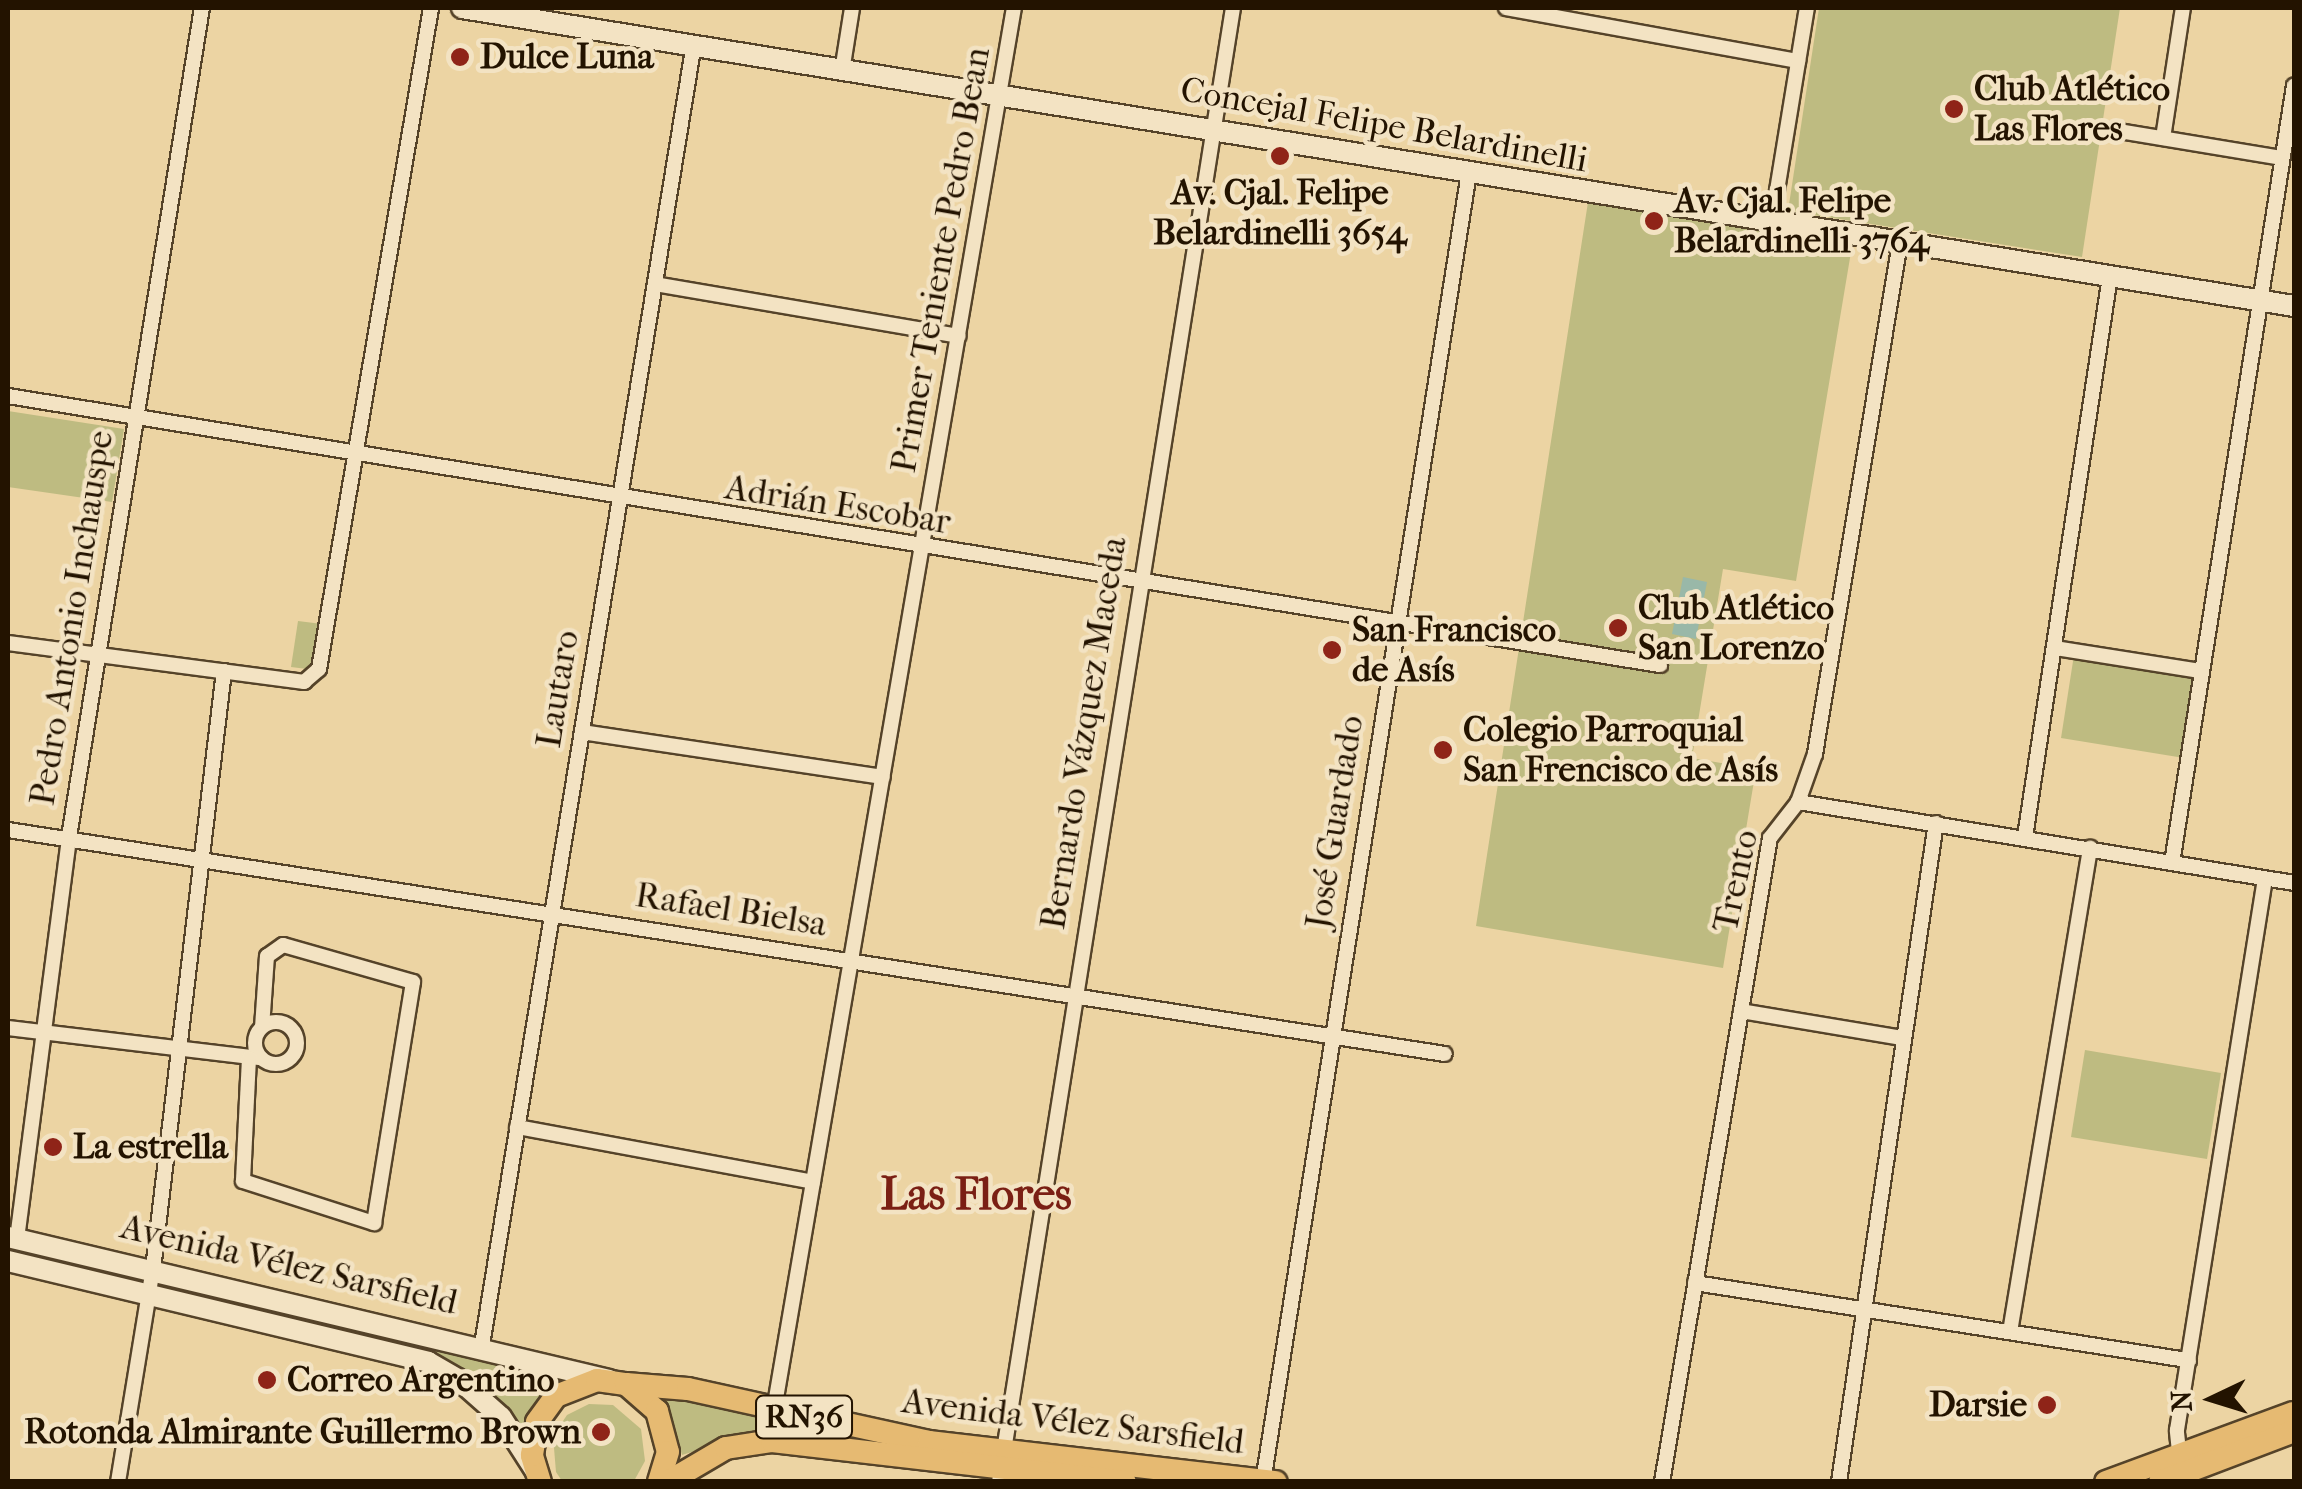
<!DOCTYPE html>
<html>
<head>
<meta charset="utf-8">
<style>
	body { margin:0 }
	#map { position:relative; width:2302px; height:1489px; overflow:hidden; background:#ecd4a3; font-family:"IM FELL French Canon",serif }
	div>[style] { position:absolute }
	.green>* { inset:0; background:#bebb81 }
	.water>* { inset:0; background:#99b8a8 }
	.roads { filter:drop-shadow(2px 0 #554329) drop-shadow(-2px 0 #554329) drop-shadow(0 2px #554329) drop-shadow(0 -2px #554329) }
	.minor>* { height:14px; margin:-7px; padding:0 7px; transform-origin:7px; border-radius:7px; background:#f3e3c3 }
	.minor>.ring { margin:-7px; padding:0; box-sizing:content-box; background:none; border:14px solid #f3e3c3; border-radius:50% }
	.secondary>* { height:20px; margin:-10px; padding:0 10px; transform-origin:10px; border-radius:10px; background:#f3e3c3 }
	.primary>* { height:22px; margin:-11px; padding:0 11px; transform-origin:11px; border-radius:11px; background:#e6ba72 }
	.dots>* { width:28px; height:28px; translate:-50% -50%; box-sizing:border-box; border:5px solid #f3e3c3; border-radius:50% }
	span { translate:-50% -50%; white-space:nowrap; text-align:center; line-height:1.15; -webkit-text-stroke:9px #f3e3c3; paint-order:stroke }
	.shield-label span { padding:2px 8px; background:#f3e3c3; border:2px solid; border-radius:8px; -webkit-text-stroke-width:0 }
	.shield-label { font-size:32px; color:#231300; font-weight:700 }
	.poi-label { font-size:35px; color:#231300; font-weight:700 }
	.left { translate:0 -50%; text-align:left }
	.right { translate:-100% -50%; text-align:right }
	.street-label { font-size:35px; color:#231300 }
	.district-label { font-size:45px; color:#7a1f14; font-weight:700 }
	.frame { position:absolute; inset:0; border:10px solid #231300; pointer-events:none }
	.north { position:absolute; left:2162px; top:1349px; width:100px; height:100px; -webkit-text-stroke:8px #f3e3c3; paint-order:stroke; rotate:266deg; font-size:28px; font-weight:700; line-height:40px; text-align:center; color:#231300 }
	.north::after { content:''; display:block; margin:auto; width:35px; height:45px; background:#231300; clip-path:polygon(50% 0,100% 100%,50% 72%,0 100%) }
</style>
</head>
<body>
<div id="map">
	<div class="green">
		<div style="clip-path:polygon(1819px 8px,2120px 8px,2082px 257px,1788px 211px)"></div>
		<div style="clip-path:polygon(1588px 202px,1852px 246px,1796px 581px,1723px 569px,1692px 758px,1756px 769px,1723px 968px,1476px 926px)"></div>
		<div style="clip-path:polygon(8px 411px,124px 429px,112px 502px,8px 487px)"></div>
		<div style="clip-path:polygon(298px 621px,322px 624px,315px 670px,291px 667px)"></div>
		<div style="clip-path:polygon(2074px 655px,2197px 675px,2184px 758px,2061px 738px)"></div>
		<div style="clip-path:polygon(2085px 1050px,2221px 1073px,2207px 1159px,2071px 1137px)"></div>
		<div style="clip-path:polygon(162px 1279px,568px 1376px,550px 1384px,527px 1430px,455px 1363px,159px 1288px)"></div>
		<div style="clip-path:polygon(664px 1396px,858px 1440px,760px 1431px,682px 1455px)"></div>
		<div style="clip-path:polygon(589px 1404px,613px 1405px,641px 1429px,645px 1461px,634px 1481px,562px 1481px,556px 1472px,553px 1436px,567px 1415px)"></div>
	</div>
	<div class="water">
		<div style="clip-path:polygon(1683px 577px,1707px 582px,1696px 639px,1672px 634px)"></div>
	</div>
	<div class="roads">
		<div class="minor">
			<div style="left:1506px;top:8px;width:297px;rotate:10.3deg"></div>
			<div style="left:843px;top:65px;width:58px;rotate:-81deg"></div>
			<div style="left:2113px;top:130px;width:171px;rotate:9.4deg"></div>
			<div style="left:2163px;top:138px;width:132px;rotate:-81.3deg"></div>
			<div style="left:1772px;top:221px;width:216px;rotate:-80.7deg"></div>
			<div style="left:655px;top:284px;width:308px;rotate:9.7deg"></div>
			<div style="left:8px;top:396px;width:1674px;rotate:9.25deg"></div>
			<div style="left:8px;top:643px;width:299px;rotate:7.5deg"></div>
			<div style="left:304px;top:682px;width:20px;rotate:-41deg"></div>
			<div style="left:319px;top:669px;width:670px;rotate:-80.38deg"></div>
			<div style="left:2055px;top:648px;width:148px;rotate:9deg"></div>
			<div style="left:582px;top:732px;width:304px;rotate:8.5deg"></div>
			<div style="left:1798px;top:802px;width:503px;rotate:9.27deg"></div>
			<div style="left:8px;top:830px;width:1454px;rotate:8.86deg"></div>
			<div style="left:2025px;top:837px;width:567px;rotate:-81.38deg"></div>
			<div style="left:2172px;top:863px;width:787px;rotate:-81.08deg"></div>
			<div style="left:1741px;top:1011px;width:164px;rotate:9.5deg"></div>
			<div class="ring" style="left:255px;top:1022px;width:28px;height:28px"></div>
			<div style="left:8px;top:1028px;width:255px;rotate:6.8deg"></div>
			<div style="left:249px;top:1058px;width:123px;rotate:92.8deg"></div>
			<div style="left:243px;top:1181px;width:138px;rotate:17.8deg"></div>
			<div style="left:374px;top:1223px;width:244px;rotate:-80.8deg"></div>
			<div style="left:413px;top:982px;width:135px;rotate:-164.1deg"></div>
			<div style="left:283px;top:945px;width:19px;rotate:145deg"></div>
			<div style="left:267px;top:956px;width:71px;rotate:94deg"></div>
			<div style="left:517px;top:1127px;width:301px;rotate:10.5deg"></div>
			<div style="left:17px;top:1239px;width:405px;rotate:-82.6deg"></div>
			<div style="left:69px;top:837px;width:840px;rotate:-80.89deg"></div>
			<div style="left:1695px;top:1283px;width:500px;rotate:8.9deg"></div>
			<div style="left:2010px;top:1332px;width:491px;rotate:-80.6deg"></div>
			<div style="left:482px;top:1345px;width:1319px;rotate:-80.75deg"></div>
			<div style="left:774px;top:1410px;width:1422px;rotate:-80.29deg"></div>
			<div style="left:2180px;top:1461px;width:31px;rotate:-96deg"></div>
			<div style="left:2177px;top:1430px;width:558px;rotate:-80.93deg"></div>
			<div style="left:118px;top:1482px;width:216px;rotate:-80.7deg"></div>
			<div style="left:153px;top:1269px;width:602px;rotate:-83.23deg"></div>
			<div style="left:999px;top:1482px;width:1492px;rotate:-80.98deg"></div>
			<div style="left:1263px;top:1482px;width:1325px;rotate:-81.06deg"></div>
			<div style="left:1662px;top:1482px;width:653px;rotate:-80.48deg"></div>
			<div style="left:1770px;top:838px;width:46px;rotate:-52.1deg"></div>
			<div style="left:1798px;top:802px;width:51px;rotate:-70.5deg"></div>
			<div style="left:1815px;top:754px;width:518px;rotate:-80.56deg"></div>
			<div style="left:1839px;top:1482px;width:666px;rotate:-81.63deg"></div>
		</div>
		<div class="secondary">
			<div style="left:462px;top:8px;width:1856px;rotate:9.24deg"></div>
			<div style="left:8px;top:1237px;width:618px;rotate:13.38deg"></div>
			<div style="left:8px;top:1261px;width:432px;rotate:13.5deg"></div>
			<div style="left:428px;top:1362px;width:34px;rotate:30deg"></div>
			<div style="left:458px;top:1379px;width:57px;rotate:41.5deg"></div>
			<div style="left:501px;top:1417px;width:63px;rotate:57.3deg"></div>
		</div>
		<div class="primary">
			<div style="left:626px;top:1384px;width:62px;rotate:4.6deg"></div>
			<div style="left:688px;top:1389px;width:247px;rotate:12.4deg"></div>
			<div style="left:929px;top:1442px;width:349px;rotate:6.6deg"></div>
			<div style="left:540px;top:1482px;width:28px;rotate:-107deg"></div>
			<div style="left:532px;top:1455px;width:33px;rotate:-81deg"></div>
			<div style="left:537px;top:1422px;width:32px;rotate:-54deg"></div>
			<div style="left:556px;top:1396px;width:44px;rotate:-21.3deg"></div>
			<div style="left:597px;top:1380px;width:29px;rotate:8deg"></div>
			<div style="left:626px;top:1384px;width:41px;rotate:41.1deg"></div>
			<div style="left:657px;top:1411px;width:42px;rotate:75deg"></div>
			<div style="left:668px;top:1452px;width:31px;rotate:107deg"></div>
			<div style="left:668px;top:1482px;width:67px;rotate:-30.4deg"></div>
			<div style="left:726px;top:1448px;width:47px;rotate:-8.7deg"></div>
			<div style="left:772px;top:1441px;width:355px;rotate:6.6deg"></div>
			<div style="left:2106px;top:1482px;width:200px;rotate:-20.2deg"></div>
			<div style="left:2160px;top:1482px;width:143px;rotate:-20.8deg"></div>
		</div>
	</div>
	<div class="dots">
		<div style="left:460px;top:57px;background:#8f2418"></div>
		<div style="left:1954px;top:109px;background:#8f2418"></div>
		<div style="left:1280px;top:156px;background:#8f2418"></div>
		<div style="left:1654px;top:221px;background:#8f2418"></div>
		<div style="left:1618px;top:628px;background:#8f2418"></div>
		<div style="left:1332px;top:650px;background:#8f2418"></div>
		<div style="left:1443px;top:750px;background:#8f2418"></div>
		<div style="left:53px;top:1147px;background:#8f2418"></div>
		<div style="left:267px;top:1380px;background:#8f2418"></div>
		<div style="left:2047px;top:1405px;background:#8f2418"></div>
		<div style="left:601px;top:1432px;background:#8f2418"></div>
	</div>
	<div class="shield-label">
		<span style="left:804px;top:1417px">RN36</span>
	</div>
	<div class="poi-label">
		<span class="left" style="left:480px;top:57px">Dulce Luna</span>
		<span class="left" style="left:1974px;top:109px">Club Atlético<br>Las Flores</span>
		<span style="left:1280px;top:213px">Av. Cjal. Felipe<br>Belardinelli 3654</span>
		<span class="left" style="left:1674px;top:221px">Av. Cjal. Felipe<br>Belardinelli 3764</span>
		<span class="left" style="left:1638px;top:628px">Club Atlético<br>San Lorenzo</span>
		<span class="left" style="left:1352px;top:650px">San Francisco<br>de Asís</span>
		<span class="left" style="left:1463px;top:750px">Colegio Parroquial<br>San Frencisco de Asís</span>
		<span class="left" style="left:73px;top:1147px">La estrella</span>
		<span class="left" style="left:287px;top:1380px">Correo Argentino</span>
		<span class="right" style="left:2027px;top:1405px">Darsie</span>
		<span class="right" style="left:581px;top:1432px">Rotonda Almirante Guillermo Brown</span>
	</div>
	<div class="street-label">
		<span style="left:1384px;top:125px;rotate:10deg">Concejal Felipe Belardinelli</span>
		<span style="left:941px;top:260px;rotate:-80deg">Primer Teniente Pedro Bean</span>
		<span style="left:838px;top:505px;rotate:9deg">Adrián Escobar</span>
		<span style="left:72px;top:618px;rotate:-81deg">Pedro Antonio Inchauspe</span>
		<span style="left:558px;top:689px;rotate:-81deg">Lautaro</span>
		<span style="left:1084px;top:733px;rotate:-81deg">Bernardo Vázquez Maceda</span>
		<span style="left:1335px;top:822px;rotate:-81deg">José Guardado</span>
		<span style="left:1736px;top:881px;rotate:-78deg">Trento</span>
		<span style="left:731px;top:910px;rotate:9deg">Rafael Bielsa</span>
		<span style="left:289px;top:1265px;rotate:13deg">Avenida Vélez Sarsfield</span>
		<span style="left:1073px;top:1422px;rotate:7deg">Avenida Vélez Sarsfield</span>
	</div>
	<div class="district-label">
		<span style="left:976px;top:1195px">Las Flores</span>
	</div>
	<div class="frame"></div>
	<div class="north">N</div>
</div>
</body>
</html>
